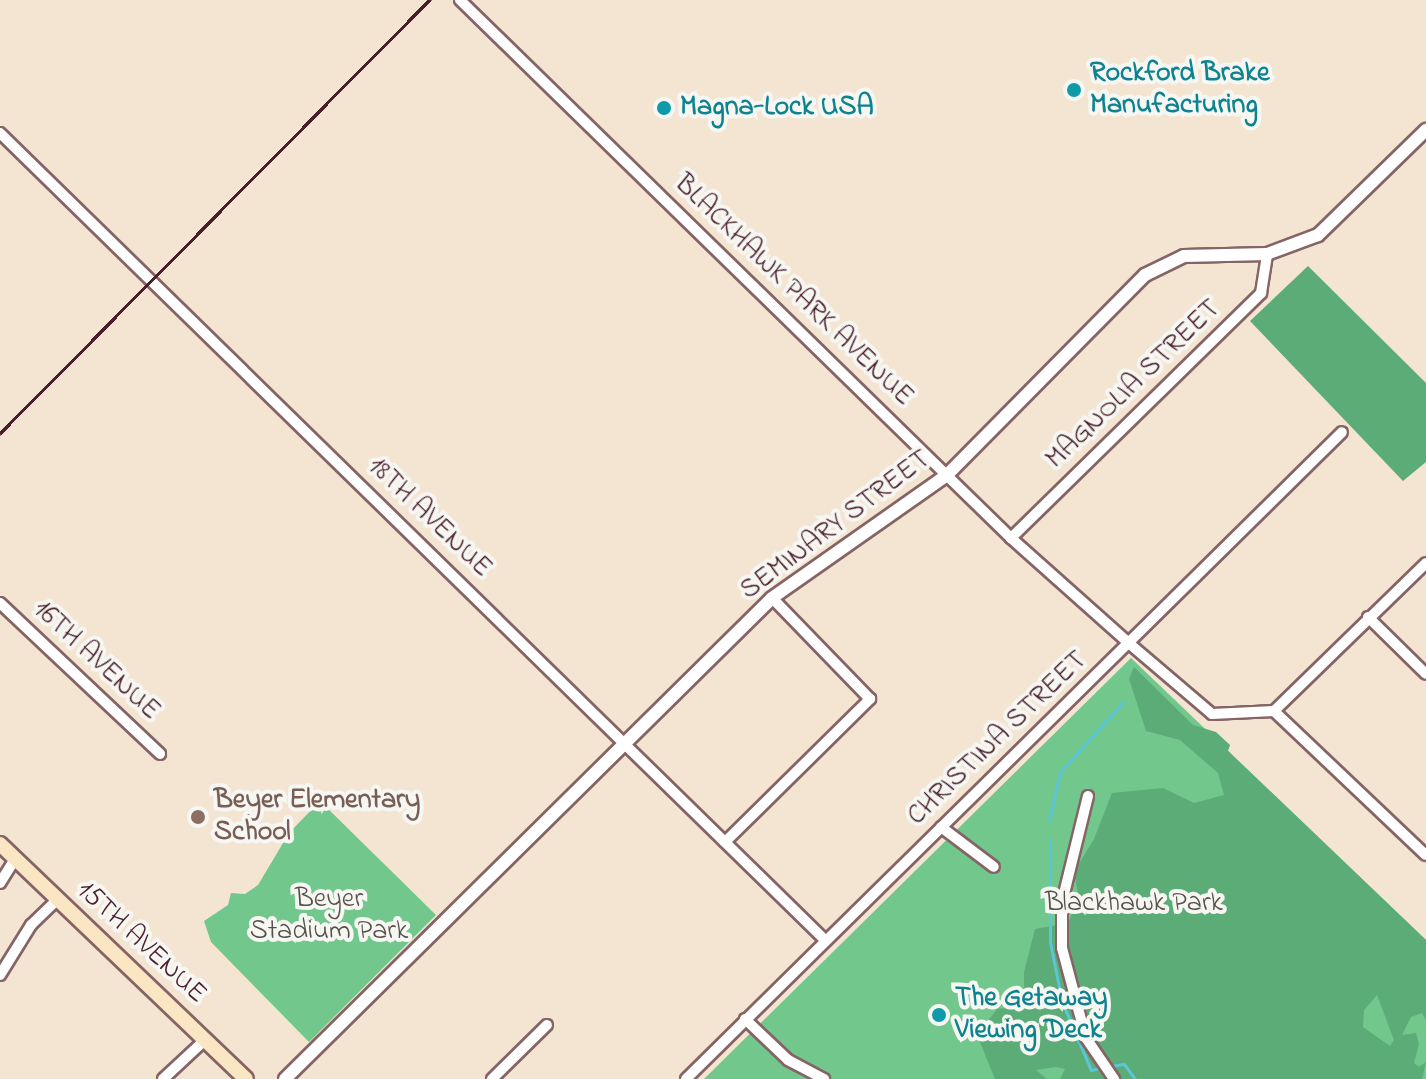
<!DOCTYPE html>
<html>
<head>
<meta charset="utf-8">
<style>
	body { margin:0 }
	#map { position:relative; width:1426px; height:1079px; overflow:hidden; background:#f4e5d2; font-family:"Indie Flower",sans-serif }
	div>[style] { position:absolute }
	.green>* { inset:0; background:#71c78c }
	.forest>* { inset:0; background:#5cac78 }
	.stream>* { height:3px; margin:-1.5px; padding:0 1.5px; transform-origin:1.5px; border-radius:1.5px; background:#5bc6d5 }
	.roads { filter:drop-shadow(2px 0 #866465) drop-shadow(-2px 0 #866465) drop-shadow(0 2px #866465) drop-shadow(0 -2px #866465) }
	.minor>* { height:10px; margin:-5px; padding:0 5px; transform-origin:5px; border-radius:5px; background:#fff }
	.tertiary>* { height:12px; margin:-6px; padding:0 6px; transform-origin:6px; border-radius:6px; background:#fff }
	.secondary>* { height:14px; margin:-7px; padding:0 7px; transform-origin:7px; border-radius:7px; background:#fbe6c4 }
	.rail>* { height:3px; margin:-1.5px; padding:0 1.5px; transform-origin:1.5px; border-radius:1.5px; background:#4a1f2b }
	.dots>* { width:22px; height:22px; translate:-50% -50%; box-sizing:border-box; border:4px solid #f6f6f2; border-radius:50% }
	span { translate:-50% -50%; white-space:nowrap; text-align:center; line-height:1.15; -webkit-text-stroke:8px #f6f6f2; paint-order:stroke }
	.culture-label { font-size:28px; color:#0d838f; font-weight:700 }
	.left { translate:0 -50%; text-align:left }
	.street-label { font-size:28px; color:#4a1f2b }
	.education-label { font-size:28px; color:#785e54; font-weight:700 }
	.park-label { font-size:28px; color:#565148 }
</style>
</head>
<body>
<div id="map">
	<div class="green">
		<div style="clip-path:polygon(1131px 658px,1426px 940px,1426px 1079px,704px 1079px)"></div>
		<div style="clip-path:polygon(320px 801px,436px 915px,309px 1042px,211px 942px,204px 921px,228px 905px,231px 893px,245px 894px,258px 885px,289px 833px)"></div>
	</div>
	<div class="forest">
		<div style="clip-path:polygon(1308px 266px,1426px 383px,1426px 462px,1403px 481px,1250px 321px)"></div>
		<div style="clip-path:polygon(evenodd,1134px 667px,1193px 725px,1216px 732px,1230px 745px,1228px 751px,1426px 940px,1426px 1020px,1422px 1013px,1411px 1017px,1402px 1035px,1416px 1033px,1419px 1044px,1414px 1063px,1419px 1067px,1426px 1062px,1422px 1079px,1060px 1079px,1065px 1069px,1056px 1067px,1036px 1070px,1047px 1079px,995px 1079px,977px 1035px,997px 1009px,1024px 1006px,1024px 972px,1035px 929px,1068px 923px,1079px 899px,1074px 872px,1094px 839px,1112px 793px,1163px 788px,1194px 803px,1224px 795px,1218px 773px,1180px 740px,1146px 731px,1129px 679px,1134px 667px,1377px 995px,1394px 1040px,1390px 1046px,1363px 1027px,1364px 1010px,1377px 995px)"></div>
	</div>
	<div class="stream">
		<div style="left:1049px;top:820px;width:49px;rotate:-77.1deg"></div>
		<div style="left:1060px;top:772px;width:94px;rotate:-48deg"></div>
		<div style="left:1050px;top:839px;width:103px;rotate:90deg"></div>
		<div style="left:1050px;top:942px;width:61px;rotate:78.7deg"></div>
		<div style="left:1062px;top:1002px;width:74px;rotate:66.9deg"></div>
		<div style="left:1091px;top:1070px;width:12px;rotate:-14deg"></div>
		<div style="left:1111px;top:1066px;width:13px;rotate:-9deg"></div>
		<div style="left:1124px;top:1064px;width:19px;rotate:54deg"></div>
	</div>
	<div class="roads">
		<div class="minor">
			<div style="left:460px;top:0;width:770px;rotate:44.32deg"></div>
			<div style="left:1011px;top:538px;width:161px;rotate:41.7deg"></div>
			<div style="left:1131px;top:645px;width:106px;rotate:40.4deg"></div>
			<div style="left:1212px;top:714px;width:62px;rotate:-2.8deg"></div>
			<div style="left:1274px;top:711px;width:209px;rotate:43.5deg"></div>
			<div style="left:0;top:133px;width:1153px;rotate:44.37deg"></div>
			<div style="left:1011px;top:538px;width:350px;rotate:-44.4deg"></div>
			<div style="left:1261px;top:293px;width:39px;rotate:-81deg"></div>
			<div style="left:0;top:603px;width:220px;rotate:43.3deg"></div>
			<div style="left:1368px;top:617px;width:81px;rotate:44.5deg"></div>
			<div style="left:1274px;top:711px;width:212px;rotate:-44.2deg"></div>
			<div style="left:1088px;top:796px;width:109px;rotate:103.8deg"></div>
			<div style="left:1062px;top:902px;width:46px;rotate:90deg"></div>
			<div style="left:1062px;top:948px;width:93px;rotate:75.1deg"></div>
			<div style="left:1086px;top:1038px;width:50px;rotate:55.7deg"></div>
			<div style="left:941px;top:827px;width:66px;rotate:37deg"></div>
			<div style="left:725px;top:842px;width:204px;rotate:-44.6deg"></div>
			<div style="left:870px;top:699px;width:141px;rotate:-134.1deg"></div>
			<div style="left:0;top:883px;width:28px;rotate:-58deg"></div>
			<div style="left:0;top:975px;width:59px;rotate:-58.2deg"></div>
			<div style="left:31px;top:925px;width:36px;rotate:-44deg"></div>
			<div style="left:745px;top:1019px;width:59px;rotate:43.6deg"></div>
			<div style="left:788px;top:1060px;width:41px;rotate:27.8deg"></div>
			<div style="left:163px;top:1079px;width:57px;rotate:-42.9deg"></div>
			<div style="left:492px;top:1079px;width:77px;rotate:-44.5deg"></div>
			<div style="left:686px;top:1079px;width:921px;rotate:-44.6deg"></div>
		</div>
		<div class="tertiary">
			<div style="left:285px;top:1079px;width:684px;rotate:-44.64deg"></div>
			<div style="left:772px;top:598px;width:214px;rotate:-35.1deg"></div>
			<div style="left:947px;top:475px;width:281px;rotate:-45.3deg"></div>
			<div style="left:1145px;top:275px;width:43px;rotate:-26deg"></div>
			<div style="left:1184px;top:256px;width:83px;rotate:-1.4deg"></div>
			<div style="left:1267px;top:254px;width:54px;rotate:-20.4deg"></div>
			<div style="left:1318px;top:235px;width:151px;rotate:-44.2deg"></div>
		</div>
		<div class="secondary">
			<div style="left:0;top:844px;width:340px;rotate:43.7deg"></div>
		</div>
	</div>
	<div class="rail">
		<div style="left:0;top:433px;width:610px;rotate:-45.27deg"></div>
	</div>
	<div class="dots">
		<div style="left:1074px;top:90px;background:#0f9aa8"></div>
		<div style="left:664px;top:108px;background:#0f9aa8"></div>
		<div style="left:198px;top:817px;background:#8d6e63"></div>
		<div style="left:939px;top:1015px;background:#0f9aa8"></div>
	</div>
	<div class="culture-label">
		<span class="left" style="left:1090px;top:90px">Rockford Brake<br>Manufacturing</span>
		<span class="left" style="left:680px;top:108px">Magna-Lock USA</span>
		<span class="left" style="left:955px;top:1015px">The Getaway<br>Viewing Deck</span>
	</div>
	<div class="street-label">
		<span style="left:793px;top:291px;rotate:44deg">BLACKHAWK PARK AVENUE</span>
		<span style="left:1134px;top:385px;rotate:-44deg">MAGNOLIA STREET</span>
		<span style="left:429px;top:518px;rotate:44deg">18TH AVENUE</span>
		<span style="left:836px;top:526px;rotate:-37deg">SEMINARY STREET</span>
		<span style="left:96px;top:661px;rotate:43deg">16TH AVENUE</span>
		<span style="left:998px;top:739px;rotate:-44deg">CHRISTINA STREET</span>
		<span style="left:141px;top:943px;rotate:43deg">15TH AVENUE</span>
	</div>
	<div class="education-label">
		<span class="left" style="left:214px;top:817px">Beyer Elementary<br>School</span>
	</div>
	<div class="park-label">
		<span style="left:329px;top:916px">Beyer<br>Stadium Park</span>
		<span style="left:1134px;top:904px">Blackhawk Park</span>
	</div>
</div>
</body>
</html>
